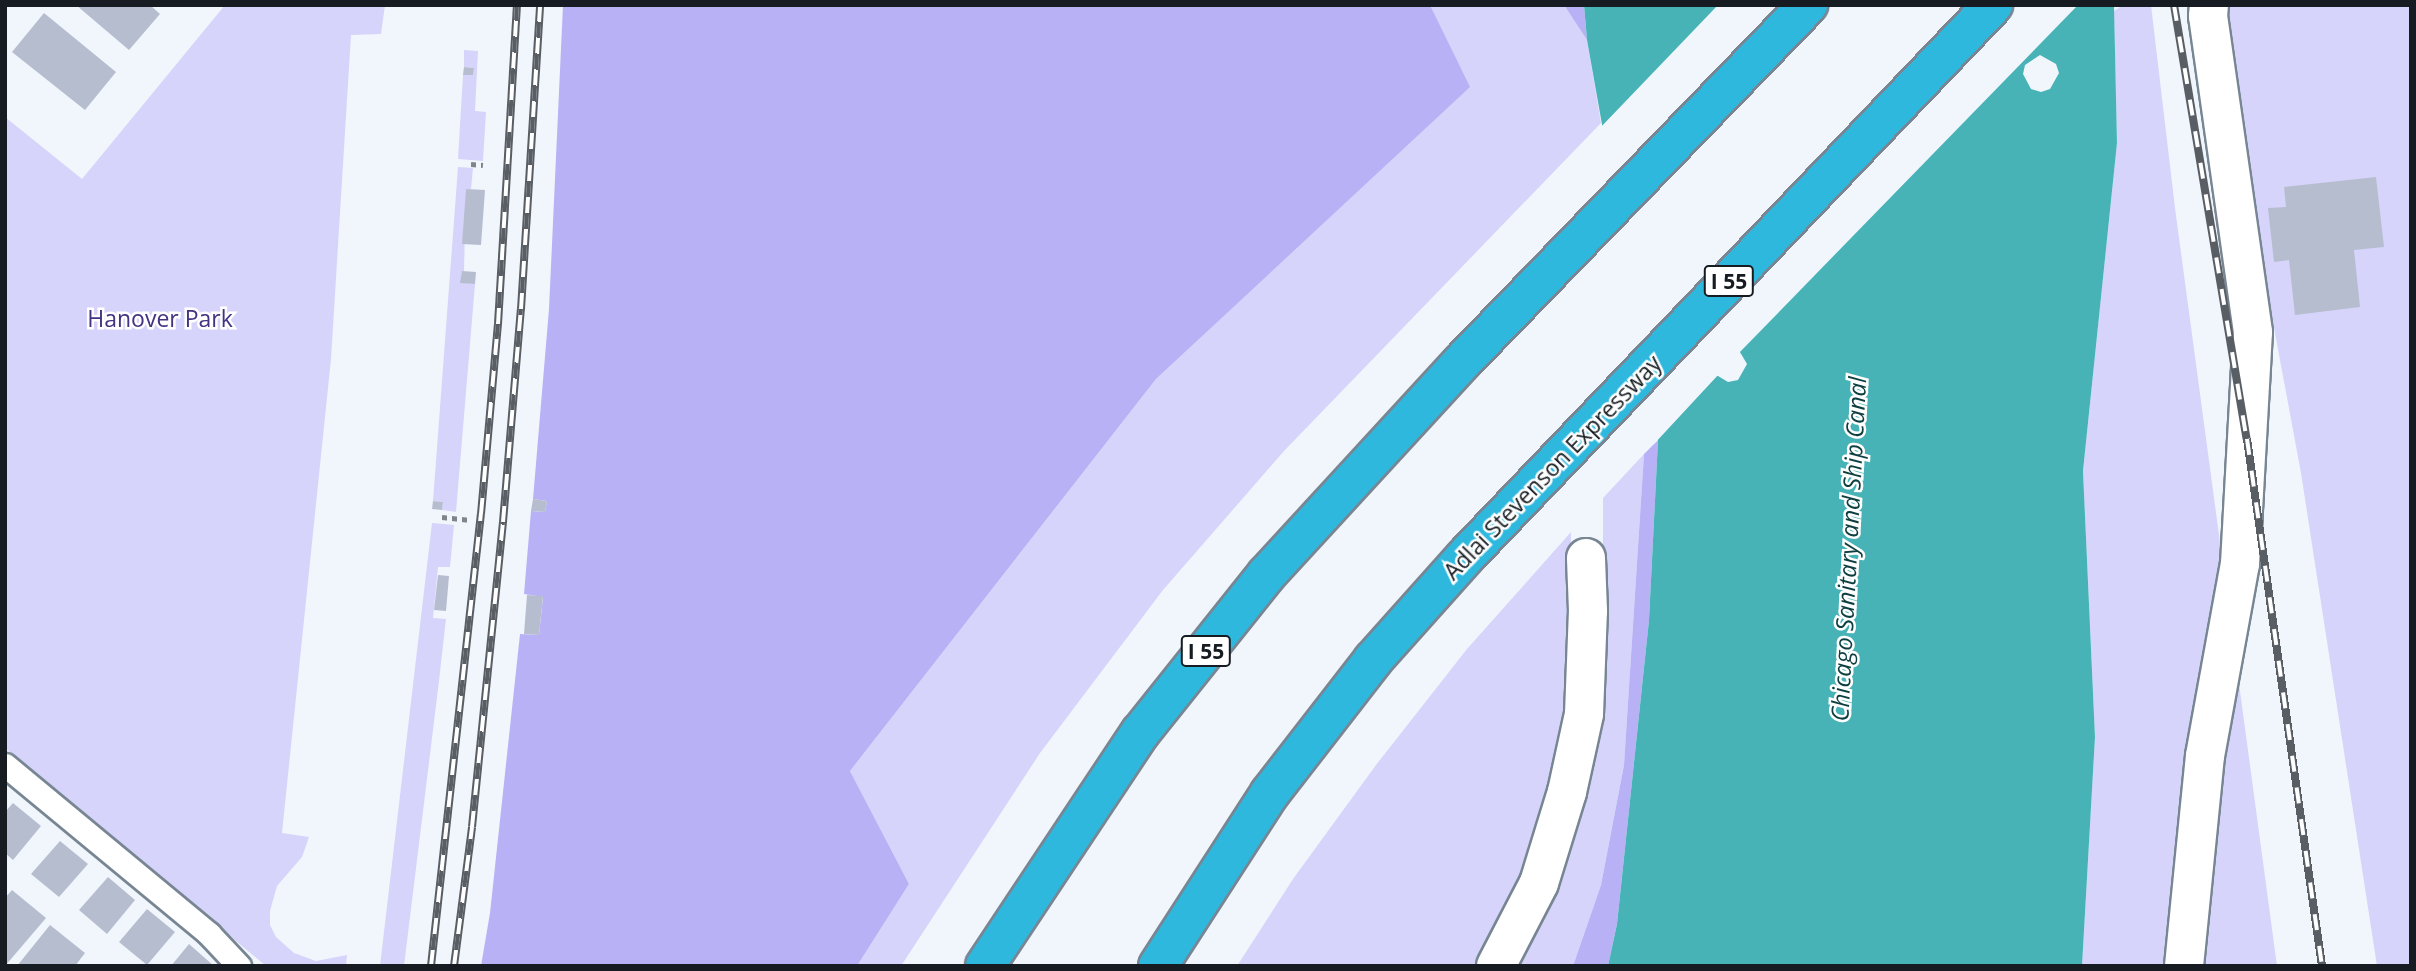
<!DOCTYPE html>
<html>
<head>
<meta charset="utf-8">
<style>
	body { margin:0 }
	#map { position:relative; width:2416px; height:971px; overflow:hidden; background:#f0f6fc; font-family:"Open Sans",sans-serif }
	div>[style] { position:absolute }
	.green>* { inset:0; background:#d6d4fb }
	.forest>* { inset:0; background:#b8b1f5 }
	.water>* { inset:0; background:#48b3b7 }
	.pier>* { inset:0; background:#f0f6fc }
	.building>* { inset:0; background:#b6bdcf }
	.path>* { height:4.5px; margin-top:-2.25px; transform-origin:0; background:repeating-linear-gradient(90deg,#7e848a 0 5px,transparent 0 10px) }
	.roads { filter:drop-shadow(2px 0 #788693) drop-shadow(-2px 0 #788693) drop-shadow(0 2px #788693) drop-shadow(0 -2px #788693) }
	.service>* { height:23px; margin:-11.5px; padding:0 11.5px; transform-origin:11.5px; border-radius:11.5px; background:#fff }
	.minor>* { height:38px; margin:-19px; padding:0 19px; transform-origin:19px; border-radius:19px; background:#fff }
	.motorway>* { height:38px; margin:-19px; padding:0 19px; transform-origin:19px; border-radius:19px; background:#2eb8de }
	.rail>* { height:8px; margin-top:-4px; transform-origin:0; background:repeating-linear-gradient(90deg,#fff 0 16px,#585e63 0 32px); box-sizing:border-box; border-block:2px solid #585e63 }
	span { translate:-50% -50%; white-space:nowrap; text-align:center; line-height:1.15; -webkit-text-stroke:5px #fff; paint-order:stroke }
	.shield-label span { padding:2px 5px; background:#fff; border:2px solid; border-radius:5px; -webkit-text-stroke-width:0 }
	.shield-label { font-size:21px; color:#161c21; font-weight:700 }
	.park-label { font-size:23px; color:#433381 }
	.street-label { font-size:23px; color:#161c21 }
	.water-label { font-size:24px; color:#0d3e40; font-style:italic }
	.frame { position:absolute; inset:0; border:7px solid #161c21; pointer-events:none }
</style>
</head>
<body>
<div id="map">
	<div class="green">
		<div style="clip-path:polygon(225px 5px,385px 5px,381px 34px,351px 35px,331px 359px,282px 833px,309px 837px,302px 857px,277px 886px,270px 911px,270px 925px,276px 937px,294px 953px,316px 961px,347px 955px,346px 966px,266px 966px,5px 748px,5px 117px,82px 179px)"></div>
		<div style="clip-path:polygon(1430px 5px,1564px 5px,1587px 40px,1601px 123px,1284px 451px,1163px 590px,1040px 753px,901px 966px,857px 966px,909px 884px,850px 771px,1156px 379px,1469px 87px)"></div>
		<div style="clip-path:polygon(2123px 5px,2151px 5px,2175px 208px,2277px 966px,2082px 966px,2095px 737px,2083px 471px,2117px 143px,2114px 11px)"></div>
		<div style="clip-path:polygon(2214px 5px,2411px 5px,2411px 966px,2377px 966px,2301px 473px)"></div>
		<div style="clip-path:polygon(464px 50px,478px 51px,475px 111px,486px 112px,483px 161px,458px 159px,463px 75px,473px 75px,474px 68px,464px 67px)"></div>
		<div style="clip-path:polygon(458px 167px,473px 168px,471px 189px,466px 189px,464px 271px,462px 271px,461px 282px,475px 284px,456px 512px,442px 510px,443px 502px,433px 501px)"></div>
		<div style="clip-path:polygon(1644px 454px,1624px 765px,1601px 885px,1573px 966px,1511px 966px,1603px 592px,1603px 498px)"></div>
		<div style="clip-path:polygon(432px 523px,454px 525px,450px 567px,438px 567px,433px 618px,446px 619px,439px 681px,404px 966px,380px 966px)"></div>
		<div style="clip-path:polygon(1571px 532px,1569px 717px,1549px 804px,1514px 902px,1483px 966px,1237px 966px,1293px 879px,1376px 765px,1467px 649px)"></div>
	</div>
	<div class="forest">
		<div style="clip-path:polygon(563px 5px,1430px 5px,1470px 87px,1156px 379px,850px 771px,909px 884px,857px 966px,481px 966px,490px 913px,520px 634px,539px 635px,543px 597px,524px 594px,531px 511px,545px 512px,547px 501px,533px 499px,549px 309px)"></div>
		<div style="clip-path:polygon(1564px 5px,1584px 5px,1587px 40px)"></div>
		<div style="clip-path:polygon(1658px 440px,1649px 620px,1617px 924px,1608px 966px,1573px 966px,1601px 885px,1624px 765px,1644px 454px)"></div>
	</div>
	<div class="water">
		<div style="clip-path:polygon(evenodd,1584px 5px,2114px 5px,2117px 143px,2083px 471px,2095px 737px,2082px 966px,1608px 966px,1617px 924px,1649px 620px,1658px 440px,1587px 40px,1584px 5px,2040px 55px,2056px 64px,2059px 73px,2050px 89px,2041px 92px,2031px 89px,2023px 74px,2025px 65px,2040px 55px,1584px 5px,1728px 346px,1737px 347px,1747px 364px,1738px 380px,1728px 382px,1713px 373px,1712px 355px,1728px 346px)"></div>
	</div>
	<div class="pier">
		<div style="clip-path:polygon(1718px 5px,2078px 5px,1738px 354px,1728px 349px,1721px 351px,1714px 364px,1719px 374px,1654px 444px,1599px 129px)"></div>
	</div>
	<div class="building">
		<div style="clip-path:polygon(76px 5px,150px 5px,160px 14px,129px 50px)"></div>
		<div style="clip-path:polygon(44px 13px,116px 72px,85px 110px,12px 52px)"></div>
		<div style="clip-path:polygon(464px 67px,474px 68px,473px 75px,463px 75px)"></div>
		<div style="clip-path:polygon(2376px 177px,2384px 247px,2354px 250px,2360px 307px,2295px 315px,2289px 260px,2274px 262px,2268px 208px,2286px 207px,2284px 187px)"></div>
		<div style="clip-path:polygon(466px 189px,485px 190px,481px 245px,462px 244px)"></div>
		<div style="clip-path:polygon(462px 271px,476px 272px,475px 284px,460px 283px)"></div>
		<div style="clip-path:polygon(533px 499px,547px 501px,545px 512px,531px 511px)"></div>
		<div style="clip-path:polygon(433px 501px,443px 502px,442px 510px,432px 509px)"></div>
		<div style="clip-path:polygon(438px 575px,449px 576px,446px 611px,434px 610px)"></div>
		<div style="clip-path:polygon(527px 595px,543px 596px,539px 635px,524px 634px)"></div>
		<div style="clip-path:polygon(13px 803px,41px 826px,13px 860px,5px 853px,5px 812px)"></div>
		<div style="clip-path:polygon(60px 841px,88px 864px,59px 897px,31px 874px)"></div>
		<div style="clip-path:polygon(108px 877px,135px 900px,107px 934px,79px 910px)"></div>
		<div style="clip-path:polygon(12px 890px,46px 918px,5px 966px,5px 898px)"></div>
		<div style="clip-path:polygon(147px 909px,175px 932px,147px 965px,119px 942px)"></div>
		<div style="clip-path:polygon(50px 925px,85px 953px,75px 966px,17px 966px)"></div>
		<div style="clip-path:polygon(189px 944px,214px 966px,171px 966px)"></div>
	</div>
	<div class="path">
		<div style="left:471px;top:164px;width:12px;rotate:5deg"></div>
		<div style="left:442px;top:517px;width:29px;rotate:6deg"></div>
	</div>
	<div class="roads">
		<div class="service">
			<div style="left:5px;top:765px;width:265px;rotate:39.6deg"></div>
			<div style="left:209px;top:934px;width:44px;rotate:46.8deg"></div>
		</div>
		<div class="minor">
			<div style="left:1496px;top:966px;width:93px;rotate:-62.6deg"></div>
			<div style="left:1539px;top:883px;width:95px;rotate:-72.9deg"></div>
			<div style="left:1567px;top:792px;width:80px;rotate:-77.7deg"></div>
			<div style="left:1584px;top:714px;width:103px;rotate:-87.8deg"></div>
			<div style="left:1588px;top:611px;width:53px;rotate:-92.2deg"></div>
			<div style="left:2184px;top:966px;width:211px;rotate:-84.3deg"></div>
			<div style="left:2205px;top:756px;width:195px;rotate:-79.7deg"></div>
			<div style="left:2240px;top:564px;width:232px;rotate:-86.8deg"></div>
			<div style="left:2253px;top:332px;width:319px;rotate:-98.1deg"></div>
			<div style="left:2208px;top:16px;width:11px;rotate:-85deg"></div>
		</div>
		<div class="motorway">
			<div style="left:985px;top:966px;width:280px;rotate:-56.4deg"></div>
			<div style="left:1140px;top:733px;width:203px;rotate:-51.4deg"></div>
			<div style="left:1267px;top:574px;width:287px;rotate:-47.4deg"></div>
			<div style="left:1461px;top:363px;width:499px;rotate:-45.9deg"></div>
			<div style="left:1158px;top:966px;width:206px;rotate:-57.1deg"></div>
			<div style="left:1270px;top:793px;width:168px;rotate:-52.2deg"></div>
			<div style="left:1373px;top:660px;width:138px;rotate:-48.2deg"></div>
			<div style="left:1465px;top:557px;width:764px;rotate:-46.27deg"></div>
		</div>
	</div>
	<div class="rail">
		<div style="left:2174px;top:5px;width:440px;rotate:80.5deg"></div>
		<div style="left:2247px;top:439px;width:532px;rotate:81.9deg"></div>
		<div style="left:431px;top:966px;width:455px;rotate:-83.7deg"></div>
		<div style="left:481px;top:514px;width:191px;rotate:-84.9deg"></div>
		<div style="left:498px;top:324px;width:320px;rotate:-86.6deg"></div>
		<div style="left:454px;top:966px;width:140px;rotate:-82.6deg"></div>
		<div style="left:472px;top:827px;width:307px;rotate:-84.2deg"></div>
		<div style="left:503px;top:522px;width:214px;rotate:-85.2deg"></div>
		<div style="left:521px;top:309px;width:305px;rotate:-86.4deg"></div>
	</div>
	<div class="shield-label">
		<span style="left:1729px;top:281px">I 55</span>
		<span style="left:1206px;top:651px">I 55</span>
	</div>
	<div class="park-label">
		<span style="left:160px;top:318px">Hanover Park</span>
	</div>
	<div class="street-label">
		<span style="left:1552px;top:467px;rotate:-46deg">Adlai Stevenson Expressway</span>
	</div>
	<div class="water-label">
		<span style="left:1848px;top:549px;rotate:-87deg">Chicago Sanitary and Ship Canal</span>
	</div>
	<div class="frame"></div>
</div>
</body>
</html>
